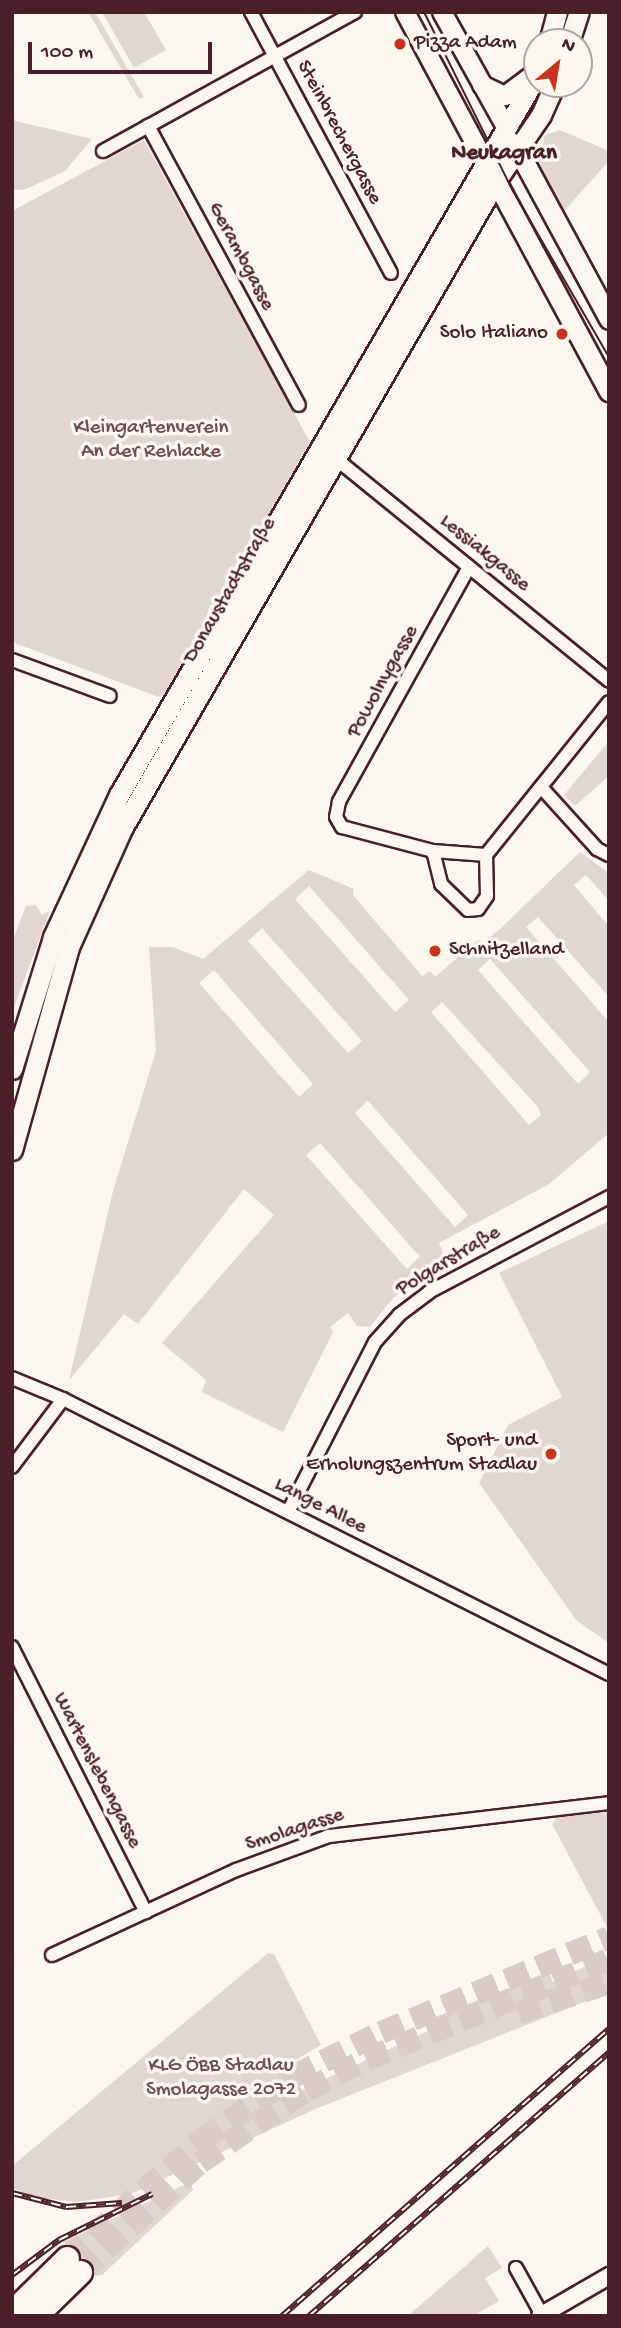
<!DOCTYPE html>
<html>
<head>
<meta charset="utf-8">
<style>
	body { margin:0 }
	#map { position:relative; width:621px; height:2328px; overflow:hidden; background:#fbf7ec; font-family:"Gochi Hand",sans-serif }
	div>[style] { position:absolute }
	.green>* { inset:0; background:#e2d7d0 }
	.motorway-tunnel>* { height:23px; margin-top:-11.5px; transform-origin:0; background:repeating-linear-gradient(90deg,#d8ccc5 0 23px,transparent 0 34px) }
	.roads { filter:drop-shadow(2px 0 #4a1f2b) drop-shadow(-2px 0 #4a1f2b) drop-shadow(0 2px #4a1f2b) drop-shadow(0 -2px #4a1f2b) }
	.minor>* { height:12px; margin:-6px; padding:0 6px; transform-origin:6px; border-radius:6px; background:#fbf7ec }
	.tertiary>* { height:16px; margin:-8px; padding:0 8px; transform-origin:8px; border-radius:8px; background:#fbf7ec }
	.secondary>* { height:18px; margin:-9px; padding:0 9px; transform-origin:9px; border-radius:9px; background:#fbf7ec }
	.primary>* { height:19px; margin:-9.5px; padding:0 9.5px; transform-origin:9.5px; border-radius:9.5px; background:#fbf7ec }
	.motorway>* { height:23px; margin:-11.5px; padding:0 11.5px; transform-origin:11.5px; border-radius:11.5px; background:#fbf7ec }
	.tram>* { height:2px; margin:-1px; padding:0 1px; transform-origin:1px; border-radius:1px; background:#4a1f2b }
	.rail>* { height:6px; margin-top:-3px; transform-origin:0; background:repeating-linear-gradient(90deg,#fbf7ec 0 10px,#4a1f2b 0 20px); box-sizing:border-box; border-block:2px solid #4a1f2b }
	.dots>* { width:19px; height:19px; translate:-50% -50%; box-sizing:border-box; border:4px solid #fbf7ec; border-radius:50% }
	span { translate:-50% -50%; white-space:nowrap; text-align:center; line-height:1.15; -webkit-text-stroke:7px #fbf7ec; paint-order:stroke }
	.poi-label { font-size:21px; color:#4a1f2b }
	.left { translate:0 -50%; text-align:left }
	.right { translate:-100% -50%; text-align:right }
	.street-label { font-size:21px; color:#4a1f2b }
	.park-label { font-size:21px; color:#704d54 }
	.neighbourhood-label { font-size:23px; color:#4a1f2b; font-weight:700 }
	.frame { position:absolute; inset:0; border:14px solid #4a1f2b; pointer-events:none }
	.north { position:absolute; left:523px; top:28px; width:70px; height:70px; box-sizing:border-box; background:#fbf7ec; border:2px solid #b4a19f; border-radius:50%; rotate:30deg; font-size:19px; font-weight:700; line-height:28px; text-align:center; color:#4a1f2b }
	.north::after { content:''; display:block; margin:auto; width:24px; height:32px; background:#c8321e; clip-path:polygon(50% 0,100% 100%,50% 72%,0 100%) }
	.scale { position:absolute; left:28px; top:42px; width:184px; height:32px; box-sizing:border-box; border:4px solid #4a1f2b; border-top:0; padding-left:9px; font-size:21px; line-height:24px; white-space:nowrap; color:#4a1f2b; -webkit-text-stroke:5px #fbf7ec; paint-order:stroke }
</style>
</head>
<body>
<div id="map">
	<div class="green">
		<div style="clip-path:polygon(88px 12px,95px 12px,144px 97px,139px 99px)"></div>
		<div style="clip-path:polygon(102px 12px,144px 12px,166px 50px,134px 68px)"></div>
		<div style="clip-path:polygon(12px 120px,92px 139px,65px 171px,24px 190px,12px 189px)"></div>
		<div style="clip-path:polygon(560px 130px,609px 151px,609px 161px,564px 211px,538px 161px,545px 135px)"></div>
		<div style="clip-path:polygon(144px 140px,310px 442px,217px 604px,210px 605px,204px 625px,164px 694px,159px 697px,12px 642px,12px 211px)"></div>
		<div style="clip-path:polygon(609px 741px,609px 776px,575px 806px,564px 795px)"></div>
		<div style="clip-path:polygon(evenodd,580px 852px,609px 873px,609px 901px,586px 875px,574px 885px,609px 926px,609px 997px,538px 917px,526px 927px,609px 1022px,609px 1133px,549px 1184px,439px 1243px,446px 1259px,393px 1298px,370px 1327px,357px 1326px,348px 1313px,330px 1327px,333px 1332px,283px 1432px,202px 1392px,206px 1380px,162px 1343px,274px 1215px,244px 1189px,138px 1324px,124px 1314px,69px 1380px,113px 1191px,156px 1051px,149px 947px,173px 947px,203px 959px,309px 870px,354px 889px,353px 895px,422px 976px,430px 971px,435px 977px,478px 940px,484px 942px,500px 929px,580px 852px,309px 886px,409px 1000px,395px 1012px,295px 899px,309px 886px,580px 852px,262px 928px,362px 1041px,348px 1053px,248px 941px,262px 928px,580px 852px,490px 959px,590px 1072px,578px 1084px,478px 970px,490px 959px,580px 852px,214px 970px,313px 1084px,299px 1097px,199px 983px,214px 970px,580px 852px,442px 1002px,538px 1107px,541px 1115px,529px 1125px,431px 1012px,442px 1002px,580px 852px,368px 1101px,468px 1215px,455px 1227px,355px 1113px,368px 1101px,580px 852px,320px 1143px,420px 1257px,407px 1269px,306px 1155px,320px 1143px)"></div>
		<div style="clip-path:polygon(36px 905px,42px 915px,50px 910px,12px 1013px,12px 942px,26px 906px)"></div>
		<div style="clip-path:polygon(609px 1221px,609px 1643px,577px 1621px,479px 1483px,508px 1425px,562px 1397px,499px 1273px)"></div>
		<div style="clip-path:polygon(609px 1812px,609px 1931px,552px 1824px,558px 1817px)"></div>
		<div style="clip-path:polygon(268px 1953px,274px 1954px,321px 2045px,287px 2065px,302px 2090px,428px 2031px,425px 2021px,549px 1972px,553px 1982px,609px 1955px,609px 1992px,313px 2110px,131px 2194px,76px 2202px,33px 2197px,12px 2188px,12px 2166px)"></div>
		<div style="clip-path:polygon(190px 2182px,193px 2190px,102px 2275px,95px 2276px,63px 2242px)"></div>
		<div style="clip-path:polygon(488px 2246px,502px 2268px,485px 2278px,499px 2301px,473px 2316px,408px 2316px)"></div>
	</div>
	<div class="motorway-tunnel">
		<div style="left:518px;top:2012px;width:96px;rotate:-18.2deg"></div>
		<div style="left:67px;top:2258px;width:179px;rotate:-41.4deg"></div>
		<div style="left:201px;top:2140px;width:112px;rotate:-34.8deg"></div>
		<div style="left:293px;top:2076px;width:98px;rotate:-26.6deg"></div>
		<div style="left:381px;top:2032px;width:247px;rotate:-22.6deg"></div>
		<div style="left:80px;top:2272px;width:163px;rotate:-42.5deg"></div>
		<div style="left:200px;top:2162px;width:128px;rotate:-34.2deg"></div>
		<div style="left:306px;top:2090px;width:68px;rotate:-27.3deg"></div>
		<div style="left:366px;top:2059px;width:263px;rotate:-22.4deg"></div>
	</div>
	<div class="roads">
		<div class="minor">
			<div style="left:251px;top:12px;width:296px;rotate:61.8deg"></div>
			<div style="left:148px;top:126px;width:317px;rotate:61.6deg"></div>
			<div style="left:103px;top:151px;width:288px;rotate:-28.9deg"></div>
			<div style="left:335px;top:458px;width:353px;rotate:39.1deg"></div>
			<div style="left:469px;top:567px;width:269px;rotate:119deg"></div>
			<div style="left:339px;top:802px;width:15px;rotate:101deg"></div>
			<div style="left:336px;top:817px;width:12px;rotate:59deg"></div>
			<div style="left:342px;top:827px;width:94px;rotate:14.8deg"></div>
			<div style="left:433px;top:851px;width:53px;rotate:4.3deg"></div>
			<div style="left:486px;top:855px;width:196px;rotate:-51.2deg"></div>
			<div style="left:12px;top:660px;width:104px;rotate:20.2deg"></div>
			<div style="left:541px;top:787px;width:84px;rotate:47.9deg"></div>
			<div style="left:597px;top:849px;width:13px;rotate:27deg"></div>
			<div style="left:433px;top:851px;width:34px;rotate:76deg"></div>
			<div style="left:441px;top:884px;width:37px;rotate:44deg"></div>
			<div style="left:468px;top:910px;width:10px;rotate:-6deg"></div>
			<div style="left:478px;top:909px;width:16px;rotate:-55deg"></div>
			<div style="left:487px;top:896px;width:41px;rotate:-91.4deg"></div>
			<div style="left:12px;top:1378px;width:55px;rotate:22.4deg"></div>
			<div style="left:63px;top:1399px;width:611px;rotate:26.73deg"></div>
			<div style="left:12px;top:1467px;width:85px;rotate:-53.1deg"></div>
			<div style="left:288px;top:1512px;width:191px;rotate:-62.9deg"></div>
			<div style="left:375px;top:1342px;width:36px;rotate:-48deg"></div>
			<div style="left:399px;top:1315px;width:38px;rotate:-37deg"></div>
			<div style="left:429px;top:1292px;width:204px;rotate:-27.8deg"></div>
			<div style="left:12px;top:1647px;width:297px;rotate:63.2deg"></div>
			<div style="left:52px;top:1955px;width:203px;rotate:-24.8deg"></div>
			<div style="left:236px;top:1870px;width:99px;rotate:-20.1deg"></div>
			<div style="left:329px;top:1836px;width:282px;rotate:-6.7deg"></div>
			<div style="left:516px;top:2268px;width:54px;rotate:61deg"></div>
		</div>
		<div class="tertiary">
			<div style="left:540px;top:2316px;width:80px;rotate:-30.1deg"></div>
		</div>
		<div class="secondary">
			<div style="left:405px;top:12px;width:172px;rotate:61.9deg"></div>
			<div style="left:442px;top:12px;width:134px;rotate:60.9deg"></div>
			<div style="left:482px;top:85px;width:25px;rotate:26deg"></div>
			<div style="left:505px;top:96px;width:36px;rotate:-37deg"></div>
		</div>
		<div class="primary">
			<div style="left:549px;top:42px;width:31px;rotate:-75deg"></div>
			<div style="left:569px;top:42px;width:32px;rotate:-72deg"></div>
			<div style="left:514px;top:143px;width:200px;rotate:61.6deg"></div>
			<div style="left:492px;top:174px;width:247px;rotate:61.7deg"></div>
			<div style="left:12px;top:1069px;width:138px;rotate:-72.7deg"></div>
			<div style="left:53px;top:937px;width:157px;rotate:-65.1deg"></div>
			<div style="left:119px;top:795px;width:833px;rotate:-59.86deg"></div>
			<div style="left:12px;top:1150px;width:211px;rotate:-74.3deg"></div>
			<div style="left:69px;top:947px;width:132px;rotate:-65.8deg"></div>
			<div style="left:123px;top:827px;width:746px;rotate:-60deg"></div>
			<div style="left:496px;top:181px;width:80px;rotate:-55.7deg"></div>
			<div style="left:541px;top:115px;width:34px;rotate:-66deg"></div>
		</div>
		<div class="motorway">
			<div style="left:12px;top:2312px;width:77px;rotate:-44.5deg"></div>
			<div style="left:35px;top:2316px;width:63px;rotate:-44.4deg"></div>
		</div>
	</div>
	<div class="tram">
		<div style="left:424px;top:12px;width:200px;rotate:63.6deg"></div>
		<div style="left:513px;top:191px;width:192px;rotate:60deg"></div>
	</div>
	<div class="rail">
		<div style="left:12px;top:2193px;width:56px;rotate:14.5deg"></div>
		<div style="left:66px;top:2207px;width:56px;rotate:-4.1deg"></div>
		<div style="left:12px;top:2275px;width:59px;rotate:-36.7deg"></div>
		<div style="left:59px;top:2240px;width:104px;rotate:-26.3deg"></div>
		<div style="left:282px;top:2316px;width:435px;rotate:-41.3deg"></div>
		<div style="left:309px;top:2316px;width:400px;rotate:-41.3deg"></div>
	</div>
	<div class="dots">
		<div style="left:400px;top:44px;background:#c8321e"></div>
		<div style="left:562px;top:334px;background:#c8321e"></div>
		<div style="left:435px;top:951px;background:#c8321e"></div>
		<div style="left:551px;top:1454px;background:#c8321e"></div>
	</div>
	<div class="poi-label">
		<span class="left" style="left:414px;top:44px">Pizza Adam</span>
		<span class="right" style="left:548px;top:334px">Solo Italiano</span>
		<span class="left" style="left:449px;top:951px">Schnitzelland</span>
		<span class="right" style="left:537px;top:1454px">Sport- und<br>Erholungszentrum Stadlau</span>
	</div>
	<div class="street-label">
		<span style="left:338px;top:133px;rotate:62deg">Steinbrechergasse</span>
		<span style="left:240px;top:257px;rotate:62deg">Gerambgasse</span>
		<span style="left:484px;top:554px;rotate:39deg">Lessiakgasse</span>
		<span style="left:231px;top:591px;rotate:-60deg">Donaustadtstraße</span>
		<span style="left:384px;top:682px;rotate:-61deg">Powolnygasse</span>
		<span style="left:449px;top:1262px;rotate:-31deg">Polgarstraße</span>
		<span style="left:320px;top:1507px;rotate:27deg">Lange Allee</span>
		<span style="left:96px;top:1771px;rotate:63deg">Wartenslebengasse</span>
		<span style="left:295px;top:1831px;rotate:-18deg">Smolagasse</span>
	</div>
	<div class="park-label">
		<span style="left:151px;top:441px">Kleingartenverein<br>An der Rehlacke</span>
		<span style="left:221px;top:2079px">KLG ÖBB Stadlau<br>Smolagasse 2072</span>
	</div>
	<div class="neighbourhood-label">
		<span style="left:504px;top:154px">Neukagran</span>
	</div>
	<div class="frame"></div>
	<div class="north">N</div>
	<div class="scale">100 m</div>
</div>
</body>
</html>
